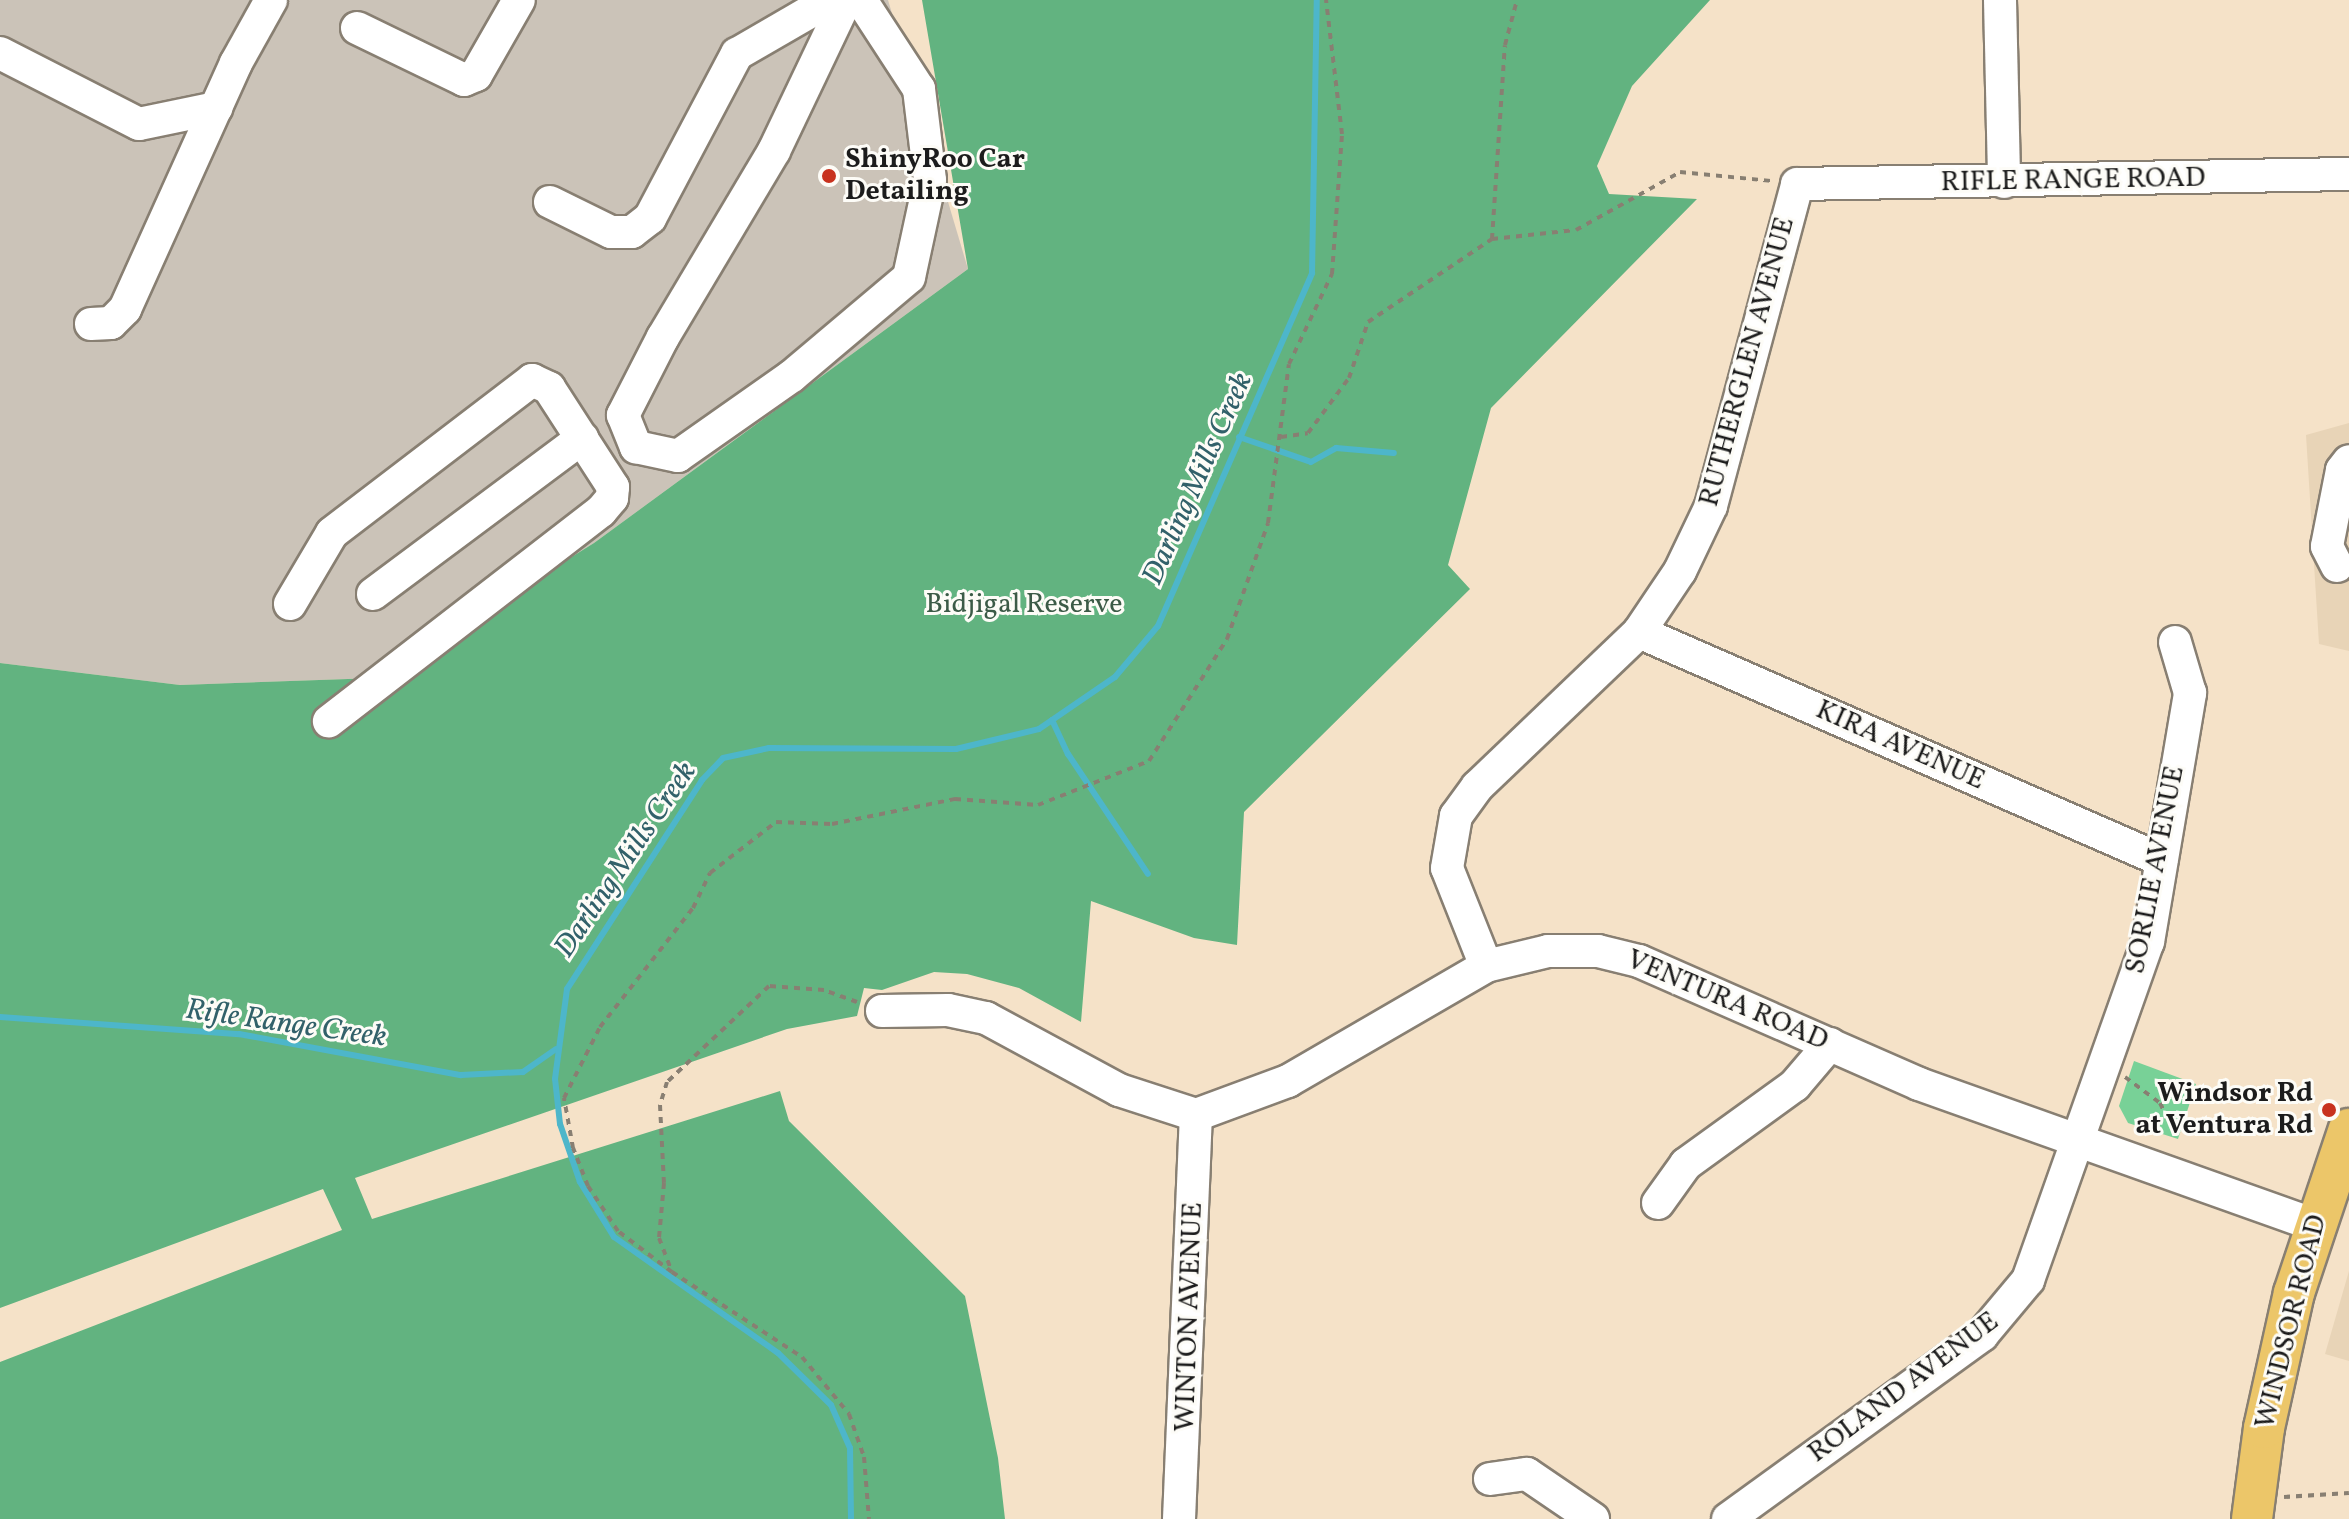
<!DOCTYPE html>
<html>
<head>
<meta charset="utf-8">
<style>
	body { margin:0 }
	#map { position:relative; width:2349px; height:1519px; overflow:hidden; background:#f5e2c8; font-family:Vollkorn,serif }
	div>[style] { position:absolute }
	.built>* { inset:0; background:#e8d4b7 }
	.industrial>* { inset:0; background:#cbc3b8 }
	.green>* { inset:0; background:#78d197 }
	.forest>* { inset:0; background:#62b380 }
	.stream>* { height:6px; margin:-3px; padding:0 3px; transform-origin:3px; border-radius:3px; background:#4db6ca }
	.path>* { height:4px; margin-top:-2px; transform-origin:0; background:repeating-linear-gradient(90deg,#887f72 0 6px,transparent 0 12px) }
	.roads { filter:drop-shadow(2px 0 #887f72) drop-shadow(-2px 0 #887f72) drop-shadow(0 2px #887f72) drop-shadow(0 -2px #887f72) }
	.minor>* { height:32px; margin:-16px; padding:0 16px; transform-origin:16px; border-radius:16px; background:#fff }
	.major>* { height:40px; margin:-20px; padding:0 20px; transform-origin:20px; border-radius:20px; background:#ecc669 }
	.dots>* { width:22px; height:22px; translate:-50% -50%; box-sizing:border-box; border:4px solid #fdfcf7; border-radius:50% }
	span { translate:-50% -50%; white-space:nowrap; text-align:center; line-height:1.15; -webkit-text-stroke:6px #fdfcf7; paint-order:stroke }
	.poi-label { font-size:28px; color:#1c1c1c; font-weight:700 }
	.left { translate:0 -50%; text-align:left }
	.right { translate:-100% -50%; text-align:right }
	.street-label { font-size:28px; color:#1c1c1c }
	.park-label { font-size:28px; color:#3c5b47 }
	.water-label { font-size:30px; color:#32616a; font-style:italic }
</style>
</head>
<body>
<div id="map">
	<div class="built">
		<div style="clip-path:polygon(2349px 423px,2349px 651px,2319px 644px,2306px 435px)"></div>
		<div style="clip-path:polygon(2349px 1271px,2349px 1361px,2325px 1354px)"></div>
	</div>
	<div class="industrial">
		<div style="clip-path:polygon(0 0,888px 0,968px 269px,594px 543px,377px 678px,180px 685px,0 663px)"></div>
	</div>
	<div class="green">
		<div style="clip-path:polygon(2134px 1061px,2196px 1084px,2178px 1139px,2128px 1123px,2119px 1106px)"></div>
	</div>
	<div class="forest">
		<div style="clip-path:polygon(922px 0,1710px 0,1632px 86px,1597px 166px,1609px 194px,1697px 199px,1491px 408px,1448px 565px,1470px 589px,1244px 812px,1237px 945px,1194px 938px,1091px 901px,1081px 1022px,1019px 988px,967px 974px,934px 972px,882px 990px,864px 988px,857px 1016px,787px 1029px,355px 1178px,372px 1219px,780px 1091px,789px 1121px,965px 1296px,998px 1458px,1005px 1519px,0 1519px,0 1362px,342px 1230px,323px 1189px,0 1308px,0 663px,180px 685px,377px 678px,594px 543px,968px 269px)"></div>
	</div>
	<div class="stream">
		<div style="left:1239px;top:437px;width:76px;rotate:19.1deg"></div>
		<div style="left:1311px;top:462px;width:29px;rotate:-29deg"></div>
		<div style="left:1336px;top:448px;width:58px;rotate:4.9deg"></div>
		<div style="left:1052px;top:720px;width:38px;rotate:65deg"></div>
		<div style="left:1068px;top:754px;width:144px;rotate:56.3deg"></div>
		<div style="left:0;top:1017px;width:240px;rotate:4.1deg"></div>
		<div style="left:239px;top:1034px;width:226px;rotate:10.5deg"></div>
		<div style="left:461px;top:1075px;width:62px;rotate:-2.8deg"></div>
		<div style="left:523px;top:1072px;width:40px;rotate:-34.9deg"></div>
		<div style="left:851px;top:1519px;width:71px;rotate:-90.8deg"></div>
		<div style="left:850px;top:1448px;width:47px;rotate:-113.8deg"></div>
		<div style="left:831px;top:1405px;width:74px;rotate:-135.5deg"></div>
		<div style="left:778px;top:1353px;width:201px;rotate:-144.7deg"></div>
		<div style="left:614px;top:1237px;width:65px;rotate:-121.7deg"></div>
		<div style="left:580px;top:1182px;width:61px;rotate:-109deg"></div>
		<div style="left:560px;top:1124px;width:45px;rotate:-96.3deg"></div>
		<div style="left:555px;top:1079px;width:91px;rotate:-82.4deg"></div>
		<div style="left:567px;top:989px;width:249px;rotate:-57.1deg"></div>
		<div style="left:702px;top:780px;width:30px;rotate:-46deg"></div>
		<div style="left:723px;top:758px;width:47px;rotate:-12.3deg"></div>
		<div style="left:769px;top:748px;width:187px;rotate:0.3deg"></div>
		<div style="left:956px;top:749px;width:85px;rotate:-13.5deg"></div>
		<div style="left:1039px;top:729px;width:92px;rotate:-34.4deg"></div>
		<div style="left:1115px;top:677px;width:67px;rotate:-49.9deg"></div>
		<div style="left:1158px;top:626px;width:385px;rotate:-66.4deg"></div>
		<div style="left:1312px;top:273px;width:273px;rotate:-89deg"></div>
	</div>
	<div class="path">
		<div style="left:1492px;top:239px;width:194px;rotate:-86.2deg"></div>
		<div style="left:1505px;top:45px;width:47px;rotate:-75.1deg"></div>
		<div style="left:1281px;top:437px;width:27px;rotate:-8deg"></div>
		<div style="left:1308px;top:433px;width:69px;rotate:-53.3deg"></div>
		<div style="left:1349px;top:378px;width:59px;rotate:-71.3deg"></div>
		<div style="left:1368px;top:322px;width:149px;rotate:-33.8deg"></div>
		<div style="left:1492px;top:239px;width:84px;rotate:-6.1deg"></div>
		<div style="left:1576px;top:230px;width:119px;rotate:-29.1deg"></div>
		<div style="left:1680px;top:172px;width:91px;rotate:5.6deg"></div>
		<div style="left:857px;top:1002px;width:35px;rotate:-160deg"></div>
		<div style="left:824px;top:990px;width:55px;rotate:-175.8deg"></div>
		<div style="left:769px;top:986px;width:140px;rotate:136.7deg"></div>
		<div style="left:667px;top:1082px;width:24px;rotate:107deg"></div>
		<div style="left:660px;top:1105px;width:78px;rotate:87.1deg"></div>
		<div style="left:664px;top:1183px;width:55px;rotate:95.2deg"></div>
		<div style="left:659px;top:1238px;width:36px;rotate:69deg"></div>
		<div style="left:672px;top:1272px;width:155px;rotate:33.2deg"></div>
		<div style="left:802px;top:1357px;width:74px;rotate:50.5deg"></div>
		<div style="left:849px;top:1414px;width:46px;rotate:70.8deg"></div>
		<div style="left:864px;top:1457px;width:62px;rotate:85.4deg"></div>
		<div style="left:2125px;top:1077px;width:44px;rotate:36.6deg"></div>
		<div style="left:2160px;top:1103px;width:34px;rotate:64deg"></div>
		<div style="left:672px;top:1272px;width:68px;rotate:-142.8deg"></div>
		<div style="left:618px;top:1231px;width:54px;rotate:-123.7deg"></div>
		<div style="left:588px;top:1186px;width:41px;rotate:-111.5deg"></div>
		<div style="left:573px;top:1148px;width:51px;rotate:-100.2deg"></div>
		<div style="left:564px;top:1098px;width:80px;rotate:-63.1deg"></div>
		<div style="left:600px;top:1027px;width:151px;rotate:-52deg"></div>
		<div style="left:693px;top:908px;width:39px;rotate:-64deg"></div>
		<div style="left:710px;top:873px;width:83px;rotate:-37.7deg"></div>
		<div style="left:776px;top:822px;width:56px;rotate:2deg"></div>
		<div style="left:832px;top:824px;width:126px;rotate:-11.5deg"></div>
		<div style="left:955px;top:799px;width:83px;rotate:4.1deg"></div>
		<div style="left:1038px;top:805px;width:119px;rotate:-21.6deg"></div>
		<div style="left:1149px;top:761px;width:145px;rotate:-57.4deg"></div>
		<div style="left:1227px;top:639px;width:123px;rotate:-70.5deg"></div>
		<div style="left:1268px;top:523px;width:160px;rotate:-82.5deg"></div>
		<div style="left:1289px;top:364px;width:100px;rotate:-64.5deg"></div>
		<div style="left:1332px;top:274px;width:140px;rotate:-85.9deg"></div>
		<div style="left:1342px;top:134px;width:135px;rotate:-96.8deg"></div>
		<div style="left:2284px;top:1497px;width:65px;rotate:-3.5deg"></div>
	</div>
	<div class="roads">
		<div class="minor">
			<div style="left:846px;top:0;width:167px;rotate:115.5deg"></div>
			<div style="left:774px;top:151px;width:217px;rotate:120.8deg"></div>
			<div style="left:663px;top:337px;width:88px;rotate:117.1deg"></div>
			<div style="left:623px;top:415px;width:35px;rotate:68deg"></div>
			<div style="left:636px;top:447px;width:43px;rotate:12.1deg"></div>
			<div style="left:678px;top:456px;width:139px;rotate:-35.1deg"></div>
			<div style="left:792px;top:376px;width:153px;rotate:-40.2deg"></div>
			<div style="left:909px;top:277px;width:99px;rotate:-77.8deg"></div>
			<div style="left:930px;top:180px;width:92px;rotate:-96.9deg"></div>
			<div style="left:919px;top:89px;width:106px;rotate:-123.1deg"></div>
			<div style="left:2000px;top:0;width:182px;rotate:88.7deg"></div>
			<div style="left:357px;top:28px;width:119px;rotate:25.9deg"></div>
			<div style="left:464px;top:80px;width:13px;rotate:-23deg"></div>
			<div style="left:476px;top:75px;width:86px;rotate:-60.2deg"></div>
			<div style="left:0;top:53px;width:156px;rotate:27.1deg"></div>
			<div style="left:139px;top:124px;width:79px;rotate:-11.7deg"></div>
			<div style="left:550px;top:202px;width:68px;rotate:26.2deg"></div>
			<div style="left:611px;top:232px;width:21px"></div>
			<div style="left:632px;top:232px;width:23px;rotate:-38deg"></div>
			<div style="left:650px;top:218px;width:186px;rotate:-62.1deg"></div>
			<div style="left:737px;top:54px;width:108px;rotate:-30.1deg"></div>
			<div style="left:91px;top:324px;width:20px;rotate:-3deg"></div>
			<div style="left:111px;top:323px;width:20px;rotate:-45deg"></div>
			<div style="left:125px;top:309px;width:270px;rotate:-65.7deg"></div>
			<div style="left:236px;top:63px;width:72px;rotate:-60.9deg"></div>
			<div style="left:2337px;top:566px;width:22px;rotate:-117deg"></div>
			<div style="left:2327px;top:546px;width:77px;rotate:-78.8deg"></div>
			<div style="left:2342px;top:470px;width:11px;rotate:-52deg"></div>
			<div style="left:373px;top:594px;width:261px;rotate:-36.7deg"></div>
			<div style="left:290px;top:604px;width:82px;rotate:-59.4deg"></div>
			<div style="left:332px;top:533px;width:252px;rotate:-37.4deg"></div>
			<div style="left:532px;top:380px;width:19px;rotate:25deg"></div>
			<div style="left:549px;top:388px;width:118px;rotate:57.1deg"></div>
			<div style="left:613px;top:487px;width:11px;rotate:95deg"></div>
			<div style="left:612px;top:498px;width:17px;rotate:130deg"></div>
			<div style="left:601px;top:511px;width:344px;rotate:142.3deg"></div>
			<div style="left:1639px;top:632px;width:570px;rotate:23.59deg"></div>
			<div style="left:1486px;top:966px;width:105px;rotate:-111.7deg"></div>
			<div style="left:1447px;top:868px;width:53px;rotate:-80.2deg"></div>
			<div style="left:1456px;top:816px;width:36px;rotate:-54deg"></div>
			<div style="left:1477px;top:787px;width:224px;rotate:-43.7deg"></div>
			<div style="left:1639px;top:632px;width:73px;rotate:-56.1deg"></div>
			<div style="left:1680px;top:571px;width:72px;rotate:-64.5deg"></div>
			<div style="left:1711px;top:506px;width:333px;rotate:-75deg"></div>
			<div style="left:1797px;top:184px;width:552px;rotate:-1.04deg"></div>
			<div style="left:882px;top:1011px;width:66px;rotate:-0.9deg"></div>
			<div style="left:948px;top:1010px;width:39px;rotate:12deg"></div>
			<div style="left:986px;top:1018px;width:151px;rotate:28.4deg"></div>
			<div style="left:1119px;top:1090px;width:81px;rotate:18deg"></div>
			<div style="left:1196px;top:1115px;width:98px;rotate:-20.3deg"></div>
			<div style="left:1288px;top:1081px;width:229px;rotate:-30.1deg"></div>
			<div style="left:1486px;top:966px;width:64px;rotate:-13.6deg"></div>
			<div style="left:1548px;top:951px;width:50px"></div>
			<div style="left:1598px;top:951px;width:42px;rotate:13.7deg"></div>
			<div style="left:1639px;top:961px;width:306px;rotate:23.7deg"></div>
			<div style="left:1919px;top:1084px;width:419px;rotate:19.6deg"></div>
			<div style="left:1658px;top:1203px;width:48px;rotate:-54.3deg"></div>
			<div style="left:1686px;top:1164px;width:135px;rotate:-35.9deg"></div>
			<div style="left:1795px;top:1085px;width:54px;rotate:-49.5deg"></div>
			<div style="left:1490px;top:1479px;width:37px;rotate:-8deg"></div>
			<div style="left:1527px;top:1474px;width:80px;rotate:34.3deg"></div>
			<div style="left:1179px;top:1519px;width:404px;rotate:-87.6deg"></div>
			<div style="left:1728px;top:1519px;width:314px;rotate:-35.9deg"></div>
			<div style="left:1982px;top:1335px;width:72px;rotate:-50.1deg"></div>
			<div style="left:2028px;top:1280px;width:359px;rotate:-70.5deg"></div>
			<div style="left:2148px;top:942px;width:253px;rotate:-80.4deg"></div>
			<div style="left:2190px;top:693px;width:53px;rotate:-106.4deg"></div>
		</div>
		<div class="major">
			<div style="left:2252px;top:1519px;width:92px;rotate:-82.5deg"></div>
			<div style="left:2264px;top:1428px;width:138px;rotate:-77.5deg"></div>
			<div style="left:2294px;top:1293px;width:173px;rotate:-71.5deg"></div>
		</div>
	</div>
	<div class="dots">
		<div style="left:829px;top:176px;background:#c8321e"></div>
		<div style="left:2329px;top:1110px;background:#c8321e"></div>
	</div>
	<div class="poi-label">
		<span class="left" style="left:845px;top:176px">ShinyRoo Car<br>Detailing</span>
		<span class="right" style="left:2313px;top:1110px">Windsor Rd<br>at Ventura Rd</span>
	</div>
	<div class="street-label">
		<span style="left:2073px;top:181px;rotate:-1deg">RIFLE RANGE ROAD</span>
		<span style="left:1748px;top:362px;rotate:-75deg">RUTHERGLEN AVENUE</span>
		<span style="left:1900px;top:746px;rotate:24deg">KIRA AVENUE</span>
		<span style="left:2156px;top:870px;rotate:-79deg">SORLIE AVENUE</span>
		<span style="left:1727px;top:1001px;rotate:23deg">VENTURA ROAD</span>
		<span style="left:1190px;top:1317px;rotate:-88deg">WINTON AVENUE</span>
		<span style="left:2292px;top:1322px;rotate:-76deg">WINDSOR ROAD</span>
		<span style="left:1904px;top:1388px;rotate:-37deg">ROLAND AVENUE</span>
	</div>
	<div class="park-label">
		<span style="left:1024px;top:605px">Bidjigal Reserve</span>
	</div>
	<div class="water-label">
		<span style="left:1198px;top:479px;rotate:-66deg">Darling Mills Creek</span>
		<span style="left:626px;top:860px;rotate:-56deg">Darling Mills Creek</span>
		<span style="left:286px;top:1024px;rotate:8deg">Rifle Range Creek</span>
	</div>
</div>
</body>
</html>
